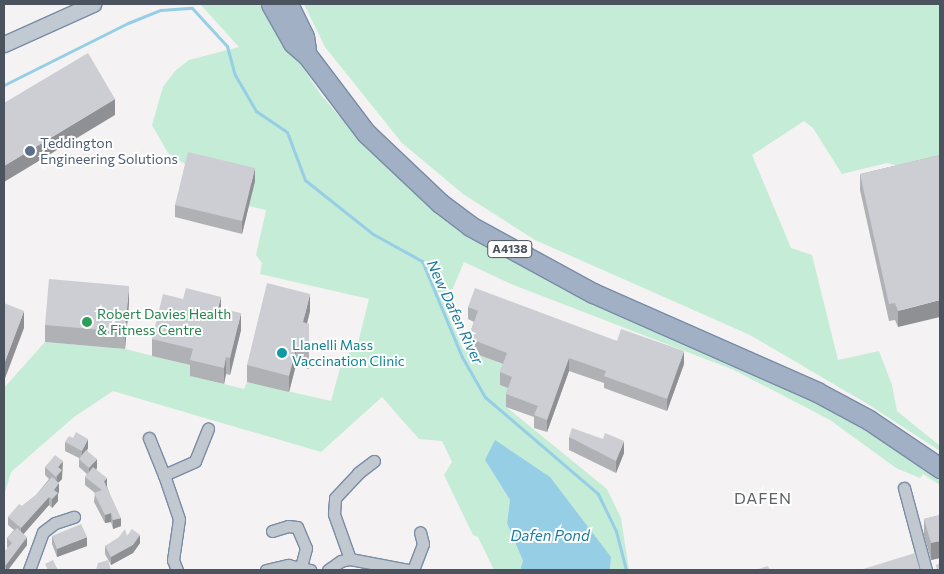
<!DOCTYPE html>
<html>
<head>
<meta charset="utf-8">
<style>
	body { margin:0 }
	#map { position:relative; width:944px; height:574px; overflow:hidden; background:#f4f2f2; font-family:Commissioner,sans-serif }
	div>[style] { position:absolute }
	.green>* { inset:0; background:#c5ecd7 }
	.water>* { inset:0; background:#96cfe5 }
	.stream>* { height:3px; margin:-1.5px; padding:0 1.5px; transform-origin:1.5px; border-radius:1.5px; background:#96cfe5 }
	.roads { filter:drop-shadow(1px 0 #798ca7) drop-shadow(-1px 0 #798ca7) drop-shadow(0 1px #798ca7) drop-shadow(0 -1px #798ca7) }
	.minor>* { height:11px; margin:-5.5px; padding:0 5.5px; transform-origin:5.5px; border-radius:5.5px; background:#c1c8cf }
	.secondary>* { height:15px; margin:-7.5px; padding:0 7.5px; transform-origin:7.5px; border-radius:7.5px; background:#c1c9d3 }
	.trunk>* { height:19px; margin:-9.5px; padding:0 9.5px; transform-origin:9.5px; border-radius:9.5px; background:#a1b0c4 }
	.wall>* { inset:0; background:#afb1b5 }
	.shaded-wall>* { inset:0; background:#8f9094 }
	.building>* { inset:0; background:#ccced3 }
	.dots>* { width:14px; height:14px; translate:-50% -50%; box-sizing:border-box; border:2px solid #fff; border-radius:50% }
	span { translate:-50% -50%; white-space:nowrap; text-align:center; line-height:1.15; -webkit-text-stroke:4px #fff; paint-order:stroke }
	.shield-label span { padding:1px 4px; background:#fff; border:1px solid; border-radius:4px; -webkit-text-stroke-width:0 }
	.shield-label { font-size:12px; color:#4b535e; font-weight:700 }
	.service-label { font-size:14px; color:#4e5e75 }
	.left { translate:0 -50%; text-align:left }
	.leisure-label { font-size:14px; color:#27864d }
	.culture-label { font-size:14px; color:#0d838f }
	.water-label { font-size:15px; color:#1a7ca2; font-style:italic }
	.quarter-label { font-size:16px; color:#5f6166; letter-spacing:1px }
	.frame { position:absolute; inset:0; border:5px solid #4b535e; pointer-events:none }
</style>
</head>
<body>
<div id="map">
	<div class="green">
		<div style="clip-path:polygon(200px 4px,261px 4px,321px 95px,360px 140px,400px 179px,488px 245px,522px 266px,843px 413px,940px 476px,940px 485px,923px 474px,920px 478px,896px 468px,830px 420px,734px 370px,511px 284px,464px 262px,445px 307px,463px 349px,507px 366px,500px 385px,512px 389px,506px 407px,607px 489px,621px 518px,629px 570px,610px 570px,611px 557px,485px 460px,510px 500px,507px 523px,523px 561px,520px 570px,494px 570px,478px 537px,473px 535px,444px 475px,452px 462px,442px 441px,419px 439px,382px 397px,321px 452px,113px 391px,74px 417px,11px 472px,4px 496px,4px 388px,45px 342px,125px 349px,193px 366px,191px 376px,244px 389px,247px 382px,331px 401px,342px 361px,358px 343px,369px 299px,260px 274px,262px 263px,256px 255px,266px 210px,249px 206px,168px 153px,152px 125px,163px 87px,175px 71px,189px 60px,239px 47px)"></div>
		<div style="clip-path:polygon(304px 4px,940px 4px,940px 164px,912px 170px,887px 163px,842px 174px,813px 128px,804px 121px,752px 155px,791px 248px,812px 255px,838px 360px,879px 351px,892px 385px,897px 411px,940px 446px,940px 451px,866px 403px,750px 335px,535px 240px,463px 194px,402px 143px,325px 47px)"></div>
	</div>
	<div class="water">
		<div style="clip-path:polygon(495px 440px,550px 477px,611px 557px,610px 570px,520px 570px,523px 561px,507px 523px,510px 500px,485px 460px)"></div>
	</div>
	<div class="stream">
		<div style="left:4px;top:85px;width:139px;rotate:-26.6deg"></div>
		<div style="left:128px;top:23px;width:35px;rotate:-22deg"></div>
		<div style="left:161px;top:10px;width:31px;rotate:-4deg"></div>
		<div style="left:192px;top:8px;width:52px;rotate:47.4deg"></div>
		<div style="left:227px;top:46px;width:30px;rotate:75deg"></div>
		<div style="left:235px;top:75px;width:42px;rotate:59.7deg"></div>
		<div style="left:256px;top:111px;width:37px;rotate:34deg"></div>
		<div style="left:287px;top:132px;width:51px;rotate:69.4deg"></div>
		<div style="left:305px;top:180px;width:87px;rotate:38.5deg"></div>
		<div style="left:373px;top:234px;width:56px;rotate:28.9deg"></div>
		<div style="left:422px;top:261px;width:104px;rotate:67.4deg"></div>
		<div style="left:462px;top:357px;width:46px;rotate:60.1deg"></div>
		<div style="left:485px;top:397px;width:149px;rotate:40.6deg"></div>
		<div style="left:598px;top:494px;width:41px;rotate:64.1deg"></div>
		<div style="left:616px;top:531px;width:40px;rotate:75.6deg"></div>
	</div>
	<div class="roads">
		<div class="minor">
			<div style="left:149px;top:438px;width:40px;rotate:68deg"></div>
			<div style="left:904px;top:488px;width:85px;rotate:75deg"></div>
			<div style="left:272px;top:531px;width:17px;rotate:-17deg"></div>
			<div style="left:288px;top:526px;width:9px;rotate:6deg"></div>
			<div style="left:297px;top:527px;width:23px;rotate:67deg"></div>
			<div style="left:306px;top:548px;width:20px;rotate:105deg"></div>
			<div style="left:350px;top:559px;width:59px;rotate:10.7deg"></div>
			<div style="left:29px;top:570px;width:40px;rotate:-69.8deg"></div>
			<div style="left:43px;top:532px;width:15px;rotate:-37deg"></div>
			<div style="left:55px;top:523px;width:20px;rotate:-18deg"></div>
			<div style="left:177px;top:570px;width:11px;rotate:-112deg"></div>
			<div style="left:173px;top:560px;width:41px;rotate:-81.7deg"></div>
			<div style="left:179px;top:519px;width:46px;rotate:-108.8deg"></div>
			<div style="left:164px;top:475px;width:34px;rotate:-24deg"></div>
			<div style="left:195px;top:461px;width:35px;rotate:-68deg"></div>
			<div style="left:266px;top:570px;width:23px;rotate:-13deg"></div>
			<div style="left:288px;top:565px;width:23px;rotate:13deg"></div>
			<div style="left:328px;top:570px;width:16px;rotate:-35deg"></div>
			<div style="left:341px;top:561px;width:9px;rotate:-13deg"></div>
			<div style="left:350px;top:559px;width:48px;rotate:-109.6deg"></div>
			<div style="left:334px;top:514px;width:16px;rotate:-86deg"></div>
			<div style="left:335px;top:498px;width:34px;rotate:-47deg"></div>
			<div style="left:358px;top:473px;width:20px;rotate:-37deg"></div>
			<div style="left:413px;top:570px;width:28px;rotate:-69deg"></div>
			<div style="left:423px;top:544px;width:12px;rotate:-104deg"></div>
		</div>
		<div class="secondary">
			<div style="left:4px;top:44px;width:98px;rotate:-24.2deg"></div>
		</div>
		<div class="trunk">
			<div style="left:271px;top:4px;width:45px;rotate:60.6deg"></div>
			<div style="left:293px;top:43px;width:18px;rotate:41deg"></div>
			<div style="left:307px;top:55px;width:98px;rotate:52.9deg"></div>
			<div style="left:366px;top:133px;width:102px;rotate:43.4deg"></div>
			<div style="left:440px;top:203px;width:38px;rotate:37deg"></div>
			<div style="left:470px;top:226px;width:140px;rotate:28.6deg"></div>
			<div style="left:593px;top:293px;width:245px;rotate:23.8deg"></div>
			<div style="left:817px;top:392px;width:59px;rotate:28.3deg"></div>
			<div style="left:869px;top:420px;width:86px;rotate:34.1deg"></div>
			<div style="left:288px;top:4px;width:37px;rotate:64deg"></div>
			<div style="left:304px;top:37px;width:12px;rotate:81deg"></div>
		</div>
	</div>
	<div class="wall">
		<div style="clip-path:polygon(940px 155px,898px 327px,895px 320px,889px 321px,860px 190px,860px 174px)"></div>
		<div style="clip-path:polygon(255px 181px,242px 234px,175px 217px,175px 205px)"></div>
		<div style="clip-path:polygon(129px 303px,125px 349px,45px 342px,45px 325px)"></div>
		<div style="clip-path:polygon(468px 307px,617px 341px,684px 364px,667px 411px,604px 388px,604px 383px,569px 371px,547px 432px,534px 428px,534px 417px,506px 407px,506px 394px,508px 388px,500px 385px,500px 372px,503px 364px,468px 351px,468px 338px,474px 322px,468px 319px)"></div>
		<div style="clip-path:polygon(221px 308px,241px 330px,230px 375px,226px 374px,224px 384px,190px 376px,190px 365px,152px 356px,152px 339px)"></div>
		<div style="clip-path:polygon(310px 311px,307px 323px,309px 324px,309px 369px,296px 365px,289px 392px,247px 382px,247px 365px)"></div>
		<div style="clip-path:polygon(569px 437px,624px 453px,616px 473px,569px 450px)"></div>
		<div style="clip-path:polygon(65px 442px,88px 448px,87px 450px,97px 468px,96px 469px,107px 486px,121px 526px,113px 529px,111px 522px,105px 523px,94px 502px,95px 493px,85px 485px,85px 477px,87px 474px,79px 467px,79px 458px,65px 451px)"></div>
		<div style="clip-path:polygon(45px 467px,63px 470px,62px 471px,62px 479px,58px 483px,59px 492px,58px 494px,58px 501px,52px 508px,49px 505px,23px 534px,27px 545px,8px 570px,4px 570px,4px 552px,8px 548px,7px 547px,7px 538px,14px 530px,8px 525px,8px 517px,36px 495px,49px 479px,45px 475px)"></div>
		<div style="clip-path:polygon(940px 515px,940px 558px,931px 560px,924px 535px,924px 519px)"></div>
		<div style="clip-path:polygon(52px 536px,87px 546px,57px 557px,52px 544px)"></div>
		<div style="clip-path:polygon(127px 536px,140px 543px,133px 553px,111px 565px,105px 554px,105px 546px)"></div>
	</div>
	<div class="shaded-wall">
		<div style="clip-path:polygon(115px 99px,115px 115px,4px 182px,4px 166px)"></div>
		<div style="clip-path:polygon(255px 168px,255px 181px,242px 234px,242px 221px)"></div>
		<div style="clip-path:polygon(129px 286px,129px 303px,125px 349px,125px 332px)"></div>
		<div style="clip-path:polygon(310px 294px,310px 311px,303px 339px,303px 322px)"></div>
		<div style="clip-path:polygon(221px 297px,221px 313px,218px 308px)"></div>
		<div style="clip-path:polygon(940px 300px,940px 317px,898px 327px,898px 311px)"></div>
		<div style="clip-path:polygon(24px 311px,24px 328px,4px 381px,4px 364px)"></div>
		<div style="clip-path:polygon(241px 313px,241px 330px,230px 375px,230px 358px)"></div>
		<div style="clip-path:polygon(296px 349px,296px 365px,289px 392px,289px 376px)"></div>
		<div style="clip-path:polygon(684px 351px,684px 364px,667px 411px,667px 399px)"></div>
		<div style="clip-path:polygon(226px 357px,226px 374px,224px 384px,224px 368px)"></div>
		<div style="clip-path:polygon(569px 358px,569px 371px,547px 432px,547px 420px)"></div>
		<div style="clip-path:polygon(88px 439px,88px 448px,82px 460px,82px 451px)"></div>
		<div style="clip-path:polygon(624px 441px,624px 453px,616px 473px,616px 461px)"></div>
		<div style="clip-path:polygon(97px 459px,97px 468px,89px 477px,89px 468px)"></div>
		<div style="clip-path:polygon(63px 461px,62px 479px,56px 485px,58px 467px)"></div>
		<div style="clip-path:polygon(107px 478px,107px 486px,104px 490px,104px 481px)"></div>
		<div style="clip-path:polygon(59px 483px,59px 492px,58px 494px,58px 501px,52px 508px,52px 499px,54px 490px)"></div>
		<div style="clip-path:polygon(49px 497px,49px 505px,21px 537px,21px 528px)"></div>
		<div style="clip-path:polygon(111px 513px,111px 522px,105px 523px,105px 515px)"></div>
		<div style="clip-path:polygon(121px 518px,121px 526px,113px 529px,113px 520px)"></div>
		<div style="clip-path:polygon(140px 535px,140px 543px,133px 553px,111px 565px,111px 557px)"></div>
		<div style="clip-path:polygon(27px 537px,27px 545px,8px 570px,6px 570px,6px 565px)"></div>
		<div style="clip-path:polygon(87px 537px,87px 546px,57px 557px,57px 549px)"></div>
		<div style="clip-path:polygon(940px 541px,940px 558px,931px 560px,931px 543px)"></div>
	</div>
	<div class="building">
		<div style="clip-path:polygon(88px 53px,115px 99px,4px 166px,4px 103px)"></div>
		<div style="clip-path:polygon(188px 152px,255px 168px,242px 221px,175px 205px)"></div>
		<div style="clip-path:polygon(940px 155px,940px 300px,898px 311px,895px 303px,889px 304px,860px 174px)"></div>
		<div style="clip-path:polygon(49px 279px,129px 286px,125px 332px,45px 325px)"></div>
		<div style="clip-path:polygon(267px 283px,310px 294px,303px 322px,309px 324px,309px 352px,296px 349px,289px 376px,247px 365px)"></div>
		<div style="clip-path:polygon(186px 288px,221px 297px,218px 308px,241px 313px,230px 358px,226px 357px,224px 368px,190px 360px,193px 349px,152px 339px,163px 294px,183px 299px)"></div>
		<div style="clip-path:polygon(475px 288px,617px 341px,621px 329px,684px 351px,667px 399px,604px 376px,606px 371px,569px 358px,547px 420px,534px 415px,538px 406px,506px 394px,512px 377px,500px 372px,507px 353px,468px 338px,478px 311px,468px 307px)"></div>
		<div style="clip-path:polygon(4px 303px,24px 311px,4px 364px)"></div>
		<div style="clip-path:polygon(572px 428px,603px 439px,605px 433px,624px 441px,616px 461px,569px 437px)"></div>
		<div style="clip-path:polygon(76px 432px,88px 439px,82px 451px,65px 442px,69px 436px,73px 438px)"></div>
		<div style="clip-path:polygon(86px 450px,97px 459px,89px 468px,79px 459px)"></div>
		<div style="clip-path:polygon(55px 455px,63px 461px,58px 467px,62px 470px,56px 477px,45px 467px)"></div>
		<div style="clip-path:polygon(93px 467px,107px 478px,104px 481px,121px 518px,113px 520px,111px 513px,105px 515px,94px 493px,102px 490px,85px 477px)"></div>
		<div style="clip-path:polygon(52px 477px,59px 483px,54px 490px,58px 493px,52px 499px,49px 497px,21px 528px,8px 517px,19px 504px,22px 506px,36px 495px)"></div>
		<div style="clip-path:polygon(940px 515px,940px 541px,931px 543px,924px 519px)"></div>
		<div style="clip-path:polygon(81px 524px,87px 537px,57px 549px,52px 536px)"></div>
		<div style="clip-path:polygon(17px 528px,27px 537px,6px 565px,4px 563px,4px 552px,12px 543px,7px 538px)"></div>
		<div style="clip-path:polygon(125px 529px,127px 536px,132px 529px,140px 535px,133px 545px,111px 557px,105px 546px,119px 537px)"></div>
		<div style="clip-path:polygon(915px 553px,920px 570px,860px 570px)"></div>
		<div style="clip-path:polygon(53px 560px,58px 570px,46px 570px,48px 570px,45px 564px)"></div>
		<div style="clip-path:polygon(108px 560px,111px 570px,96px 570px,98px 563px)"></div>
		<div style="clip-path:polygon(940px 563px,940px 570px,937px 570px,936px 565px)"></div>
		<div style="clip-path:polygon(768px 566px,770px 570px,755px 570px)"></div>
	</div>
	<div class="dots">
		<div style="left:30px;top:151px;background:#5c6f8a"></div>
		<div style="left:87px;top:322px;background:#2e9e5b"></div>
		<div style="left:282px;top:353px;background:#0f9aa8"></div>
	</div>
	<div class="shield-label">
		<span style="left:510px;top:249px">A4138</span>
	</div>
	<div class="service-label">
		<span class="left" style="left:40px;top:151px">Teddington<br>Engineering Solutions</span>
	</div>
	<div class="leisure-label">
		<span class="left" style="left:97px;top:322px">Robert Davies Health<br>&amp; Fitness Centre</span>
	</div>
	<div class="culture-label">
		<span class="left" style="left:292px;top:353px">Llanelli Mass<br>Vaccination Clinic</span>
	</div>
	<div class="water-label">
		<span style="left:455px;top:312px;rotate:65deg">New Dafen River</span>
		<span style="left:550px;top:536px">Dafen Pond</span>
	</div>
	<div class="quarter-label">
		<span style="left:763px;top:498px">DAFEN</span>
	</div>
	<div class="frame"></div>
</div>
</body>
</html>
